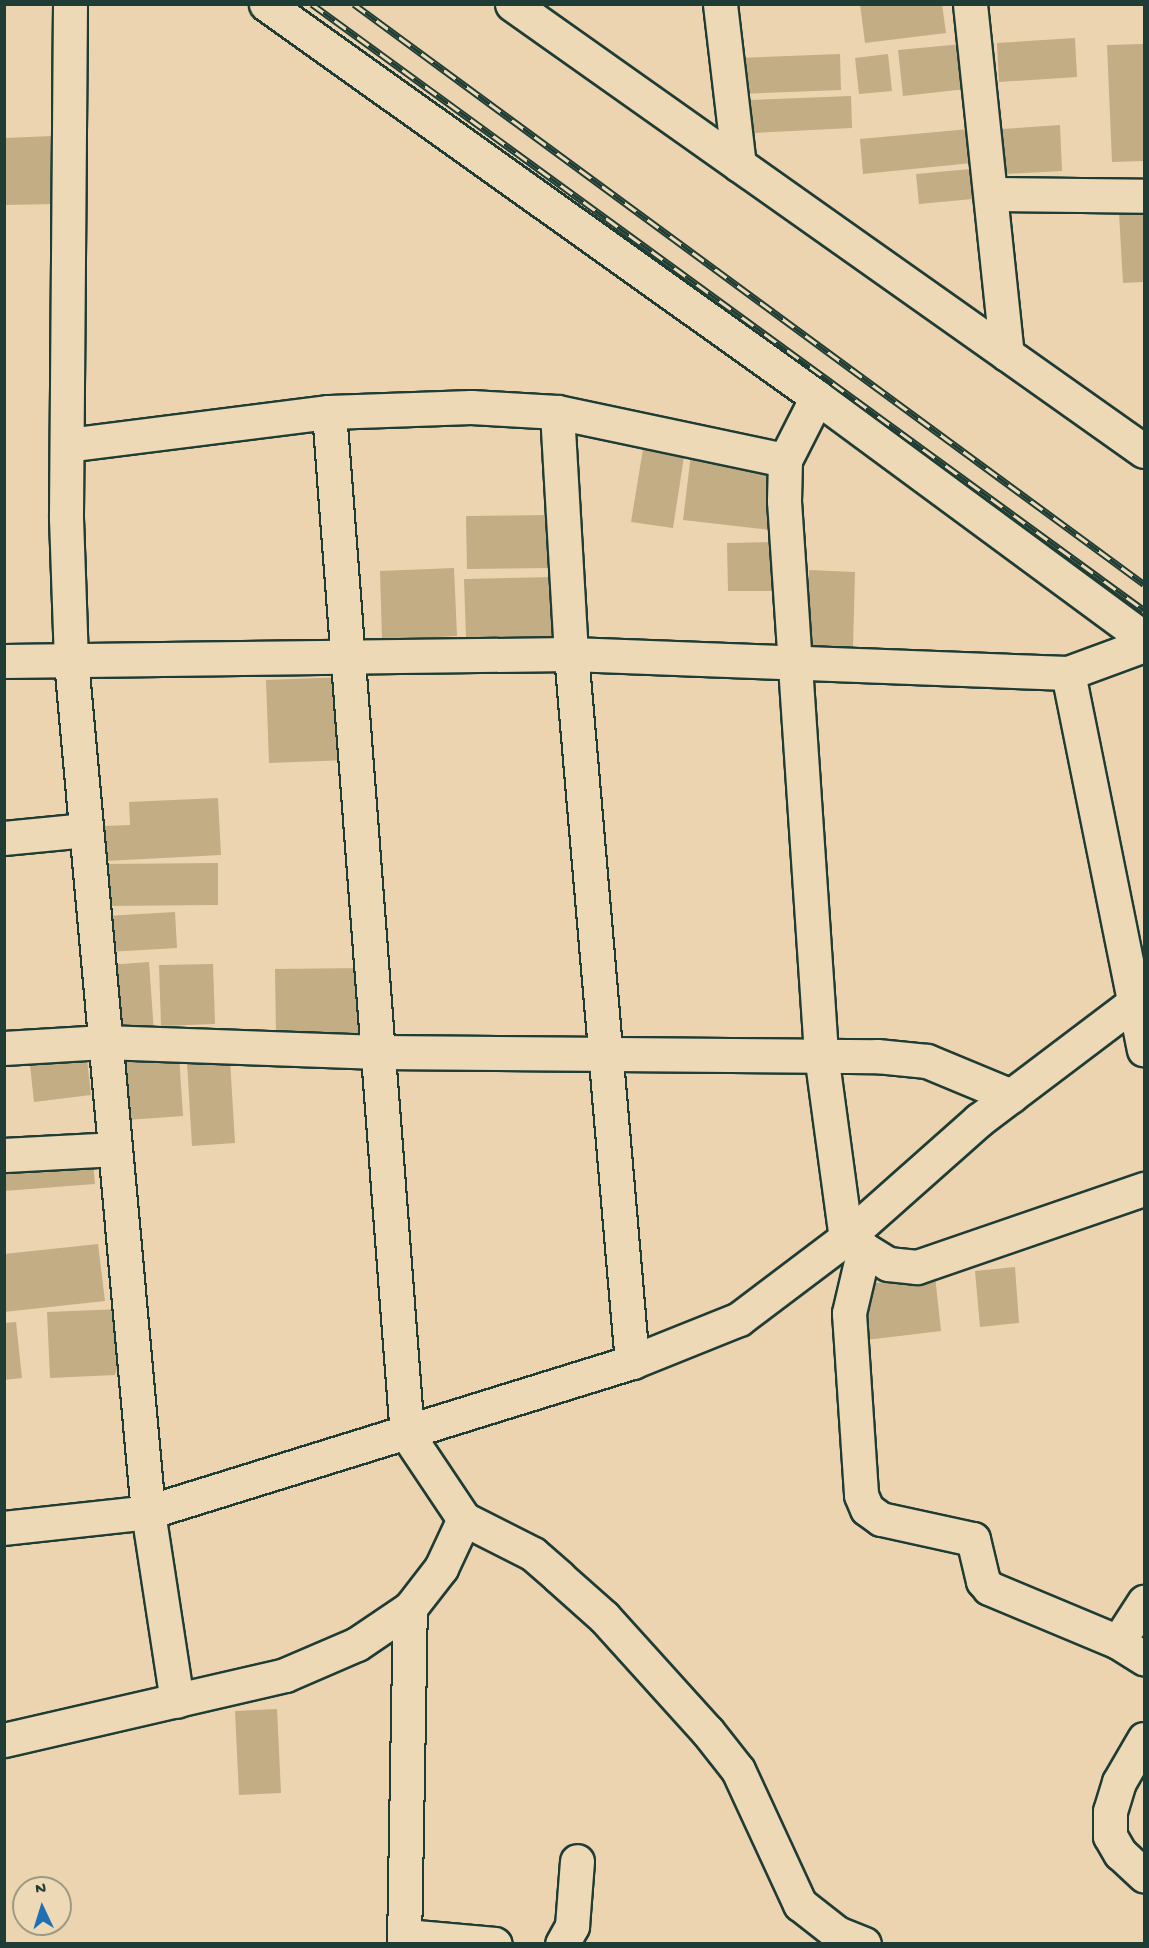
<!DOCTYPE html>
<html>
<head>
<meta charset="utf-8">
<style>
	body { margin:0 }
	#map { position:relative; width:1149px; height:1948px; overflow:hidden; background:#ecd4b0; font-family:"Gochi Hand",sans-serif }
	div>[style] { position:absolute }
	.building>* { inset:0; background:#c3ad85 }
	.roads { filter:drop-shadow(2px 0 #1f3d34) drop-shadow(-2px 0 #1f3d34) drop-shadow(0 2px #1f3d34) drop-shadow(0 -2px #1f3d34) }
	.minor>* { height:33px; margin:-16.5px; padding:0 16.5px; transform-origin:16.5px; border-radius:16.5px; background:#eed9b7 }
	.tertiary>* { height:33px; margin:-16.5px; padding:0 16.5px; transform-origin:16.5px; border-radius:16.5px; background:#eed9b7 }
	.rail>* { height:7px; margin-top:-3.5px; transform-origin:0; background:repeating-linear-gradient(90deg,#eed9b7 0 14px,#1f3d34 0 28px); box-sizing:border-box; border-block:2px solid #1f3d34 }
	span { translate:-50% -50%; white-space:nowrap; text-align:center; line-height:1.15; -webkit-text-stroke:6px #eed9b7; paint-order:stroke }
	.frame { position:absolute; inset:0; border:6px solid #1f3d34; pointer-events:none }
	.north { position:absolute; left:12px; top:1876px; width:60px; height:60px; box-sizing:border-box; background:#eed9b7; border:2px solid #9b9b83; border-radius:50%; rotate:356deg; font-size:16px; font-weight:700; line-height:24px; text-align:center; color:#1f3d34 }
	.north::after { content:''; display:block; margin:auto; width:21px; height:27px; background:#1f6fb2; clip-path:polygon(50% 0,100% 100%,50% 72%,0 100%) }
</style>
</head>
<body>
<div id="map">
	<div class="building">
		<div style="clip-path:polygon(860px 4px,942px 4px,946px 33px,865px 43px)"></div>
		<div style="clip-path:polygon(1075px 38px,1077px 77px,999px 82px,997px 43px)"></div>
		<div style="clip-path:polygon(962px 44px,966px 89px,903px 96px,898px 50px)"></div>
		<div style="clip-path:polygon(1143px 44px,1144px 161px,1112px 162px,1107px 45px)"></div>
		<div style="clip-path:polygon(840px 54px,841px 90px,739px 94px,738px 58px)"></div>
		<div style="clip-path:polygon(888px 54px,892px 91px,859px 94px,855px 58px)"></div>
		<div style="clip-path:polygon(851px 96px,852px 128px,752px 133px,751px 100px)"></div>
		<div style="clip-path:polygon(1060px 125px,1062px 171px,1004px 174px,1002px 129px)"></div>
		<div style="clip-path:polygon(969px 129px,972px 163px,863px 174px,860px 139px)"></div>
		<div style="clip-path:polygon(53px 136px,56px 204px,4px 205px,4px 138px)"></div>
		<div style="clip-path:polygon(971px 169px,973px 199px,919px 204px,916px 174px)"></div>
		<div style="clip-path:polygon(1144px 211px,1144px 282px,1123px 283px,1119px 213px)"></div>
		<div style="clip-path:polygon(645px 437px,686px 444px,673px 528px,631px 522px)"></div>
		<div style="clip-path:polygon(691px 454px,778px 465px,770px 530px,683px 520px)"></div>
		<div style="clip-path:polygon(551px 515px,551px 568px,467px 569px,466px 516px)"></div>
		<div style="clip-path:polygon(781px 542px,782px 591px,728px 591px,727px 543px)"></div>
		<div style="clip-path:polygon(454px 568px,457px 636px,382px 640px,380px 571px)"></div>
		<div style="clip-path:polygon(809px 570px,855px 572px,853px 647px,807px 646px)"></div>
		<div style="clip-path:polygon(554px 577px,556px 636px,466px 638px,464px 579px)"></div>
		<div style="clip-path:polygon(347px 677px,350px 760px,269px 763px,266px 680px)"></div>
		<div style="clip-path:polygon(218px 798px,221px 855px,105px 861px,104px 826px,130px 825px,129px 802px)"></div>
		<div style="clip-path:polygon(218px 863px,218px 905px,106px 906px,105px 864px)"></div>
		<div style="clip-path:polygon(175px 912px,177px 948px,108px 952px,106px 916px)"></div>
		<div style="clip-path:polygon(149px 962px,154px 1033px,112px 1036px,108px 965px)"></div>
		<div style="clip-path:polygon(213px 964px,215px 1024px,161px 1026px,159px 965px)"></div>
		<div style="clip-path:polygon(365px 968px,366px 1035px,276px 1036px,275px 969px)"></div>
		<div style="clip-path:polygon(86px 1050px,91px 1095px,34px 1102px,29px 1056px)"></div>
		<div style="clip-path:polygon(179px 1055px,183px 1116px,127px 1120px,122px 1059px)"></div>
		<div style="clip-path:polygon(230px 1060px,235px 1143px,192px 1146px,187px 1063px)"></div>
		<div style="clip-path:polygon(92px 1153px,95px 1184px,4px 1191px,4px 1160px)"></div>
		<div style="clip-path:polygon(98px 1244px,105px 1301px,4px 1312px,4px 1254px)"></div>
		<div style="clip-path:polygon(1015px 1267px,1019px 1323px,980px 1327px,975px 1271px)"></div>
		<div style="clip-path:polygon(935px 1276px,941px 1331px,866px 1340px,860px 1285px)"></div>
		<div style="clip-path:polygon(122px 1309px,124px 1344px,115px 1375px,50px 1378px,47px 1312px)"></div>
		<div style="clip-path:polygon(16px 1322px,22px 1378px,4px 1380px,4px 1323px)"></div>
		<div style="clip-path:polygon(277px 1709px,281px 1793px,239px 1795px,235px 1711px)"></div>
	</div>
	<div class="roads">
		<div class="minor">
			<div style="left:70px;top:4px;width:514px;rotate:90.45deg"></div>
			<div style="left:66px;top:518px;width:143px;rotate:88deg"></div>
			<div style="left:71px;top:661px;width:854px;rotate:84.83deg"></div>
			<div style="left:148px;top:1512px;width:191px;rotate:81.3deg"></div>
			<div style="left:512px;top:4px;width:774px;rotate:35.27deg"></div>
			<div style="left:720px;top:4px;width:162px;rotate:83.3deg"></div>
			<div style="left:970px;top:4px;width:352px;rotate:84deg"></div>
			<div style="left:991px;top:194px;width:153px;rotate:0.7deg"></div>
			<div style="left:817px;top:397px;width:71px;rotate:116.9deg"></div>
			<div style="left:785px;top:460px;width:41px;rotate:91.4deg"></div>
			<div style="left:784px;top:501px;width:554px;rotate:86.17deg"></div>
			<div style="left:821px;top:1054px;width:186px;rotate:82.3deg"></div>
			<div style="left:846px;top:1238px;width:49px;rotate:31.8deg"></div>
			<div style="left:888px;top:1264px;width:29px;rotate:6deg"></div>
			<div style="left:917px;top:1267px;width:240px;rotate:-19deg"></div>
			<div style="left:329px;top:412px;width:1025px;rotate:85.64deg"></div>
			<div style="left:407px;top:1434px;width:102px;rotate:56.2deg"></div>
			<div style="left:464px;top:1519px;width:77px;rotate:26.9deg"></div>
			<div style="left:533px;top:1554px;width:35px;rotate:41deg"></div>
			<div style="left:559px;top:1577px;width:60px;rotate:41.6deg"></div>
			<div style="left:604px;top:1617px;width:155px;rotate:47.9deg"></div>
			<div style="left:708px;top:1732px;width:48px;rotate:51.7deg"></div>
			<div style="left:738px;top:1770px;width:148px;rotate:65.2deg"></div>
			<div style="left:800px;top:1904px;width:47px;rotate:38.1deg"></div>
			<div style="left:837px;top:1933px;width:29px;rotate:22deg"></div>
			<div style="left:557px;top:412px;width:242px;rotate:86.7deg"></div>
			<div style="left:571px;top:654px;width:711px;rotate:85.08deg"></div>
			<div style="left:67px;top:445px;width:264px;rotate:-7.2deg"></div>
			<div style="left:329px;top:412px;width:142px;rotate:-2deg"></div>
			<div style="left:471px;top:407px;width:86px;rotate:3.3deg"></div>
			<div style="left:557px;top:412px;width:233px;rotate:11.9deg"></div>
			<div style="left:4px;top:661px;width:567px;rotate:-0.71deg"></div>
			<div style="left:571px;top:654px;width:497px;rotate:2.2deg"></div>
			<div style="left:1068px;top:673px;width:81px;rotate:-20.2deg"></div>
			<div style="left:1068px;top:673px;width:384px;rotate:78.6deg"></div>
			<div style="left:4px;top:838px;width:81px;rotate:-5.6deg"></div>
			<div style="left:4px;top:1048px;width:100px;rotate:-3.4deg"></div>
			<div style="left:104px;top:1042px;width:275px;rotate:2.1deg"></div>
			<div style="left:379px;top:1052px;width:498px;rotate:0.5deg"></div>
			<div style="left:877px;top:1056px;width:50px;rotate:5.7deg"></div>
			<div style="left:927px;top:1061px;width:91px;rotate:22.6deg"></div>
			<div style="left:4px;top:1155px;width:110px;rotate:-3.1deg"></div>
			<div style="left:864px;top:1249px;width:66px;rotate:103.2deg"></div>
			<div style="left:849px;top:1313px;width:182px;rotate:86.2deg"></div>
			<div style="left:861px;top:1495px;width:15px;rotate:67deg"></div>
			<div style="left:867px;top:1509px;width:17px;rotate:36deg"></div>
			<div style="left:881px;top:1519px;width:94px;rotate:12.3deg"></div>
			<div style="left:973px;top:1539px;width:43px;rotate:76.6deg"></div>
			<div style="left:983px;top:1581px;width:9px;rotate:49deg"></div>
			<div style="left:989px;top:1588px;width:140px;rotate:22.7deg"></div>
			<div style="left:1118px;top:1642px;width:31px;rotate:32deg"></div>
			<div style="left:4px;top:1528px;width:145px;rotate:-6.3deg"></div>
			<div style="left:148px;top:1512px;width:507px;rotate:-17.22deg"></div>
			<div style="left:632px;top:1362px;width:115px;rotate:-21.9deg"></div>
			<div style="left:739px;top:1319px;width:134px;rotate:-37.1deg"></div>
			<div style="left:846px;top:1238px;width:178px;rotate:-41.6deg"></div>
			<div style="left:979px;top:1120px;width:207px;rotate:-37.1deg"></div>
			<div style="left:1118px;top:1642px;width:48px;rotate:-57deg"></div>
			<div style="left:1144px;top:1739px;width:50px;rotate:120.2deg"></div>
			<div style="left:1119px;top:1782px;width:30px;rotate:107deg"></div>
			<div style="left:1110px;top:1811px;width:25px;rotate:90deg"></div>
			<div style="left:1110px;top:1836px;width:20px;rotate:60deg"></div>
			<div style="left:1120px;top:1853px;width:33px;rotate:43deg"></div>
			<div style="left:4px;top:1740px;width:288px;rotate:-13deg"></div>
			<div style="left:285px;top:1675px;width:78px;rotate:-23.3deg"></div>
			<div style="left:357px;top:1644px;width:64px;rotate:-34.2deg"></div>
			<div style="left:405px;top:1936px;width:90px;rotate:5.1deg"></div>
			<div style="left:404px;top:1944px;width:336px;rotate:-89deg"></div>
			<div style="left:410px;top:1608px;width:51px;rotate:-52.2deg"></div>
			<div style="left:441px;top:1568px;width:54px;rotate:-64.9deg"></div>
			<div style="left:562px;top:1944px;width:21px;rotate:-61deg"></div>
			<div style="left:572px;top:1926px;width:65px;rotate:-85.6deg"></div>
		</div>
		<div class="tertiary">
			<div style="left:266px;top:4px;width:677px;rotate:35.5deg"></div>
			<div style="left:817px;top:397px;width:406px;rotate:36.4deg"></div>
		</div>
	</div>
	<div class="rail">
		<div style="left:312px;top:4px;width:1029px;rotate:36.07deg"></div>
		<div style="left:354px;top:4px;width:980px;rotate:36.29deg"></div>
	</div>
	<div class="frame"></div>
	<div class="north">N</div>
</div>
</body>
</html>
